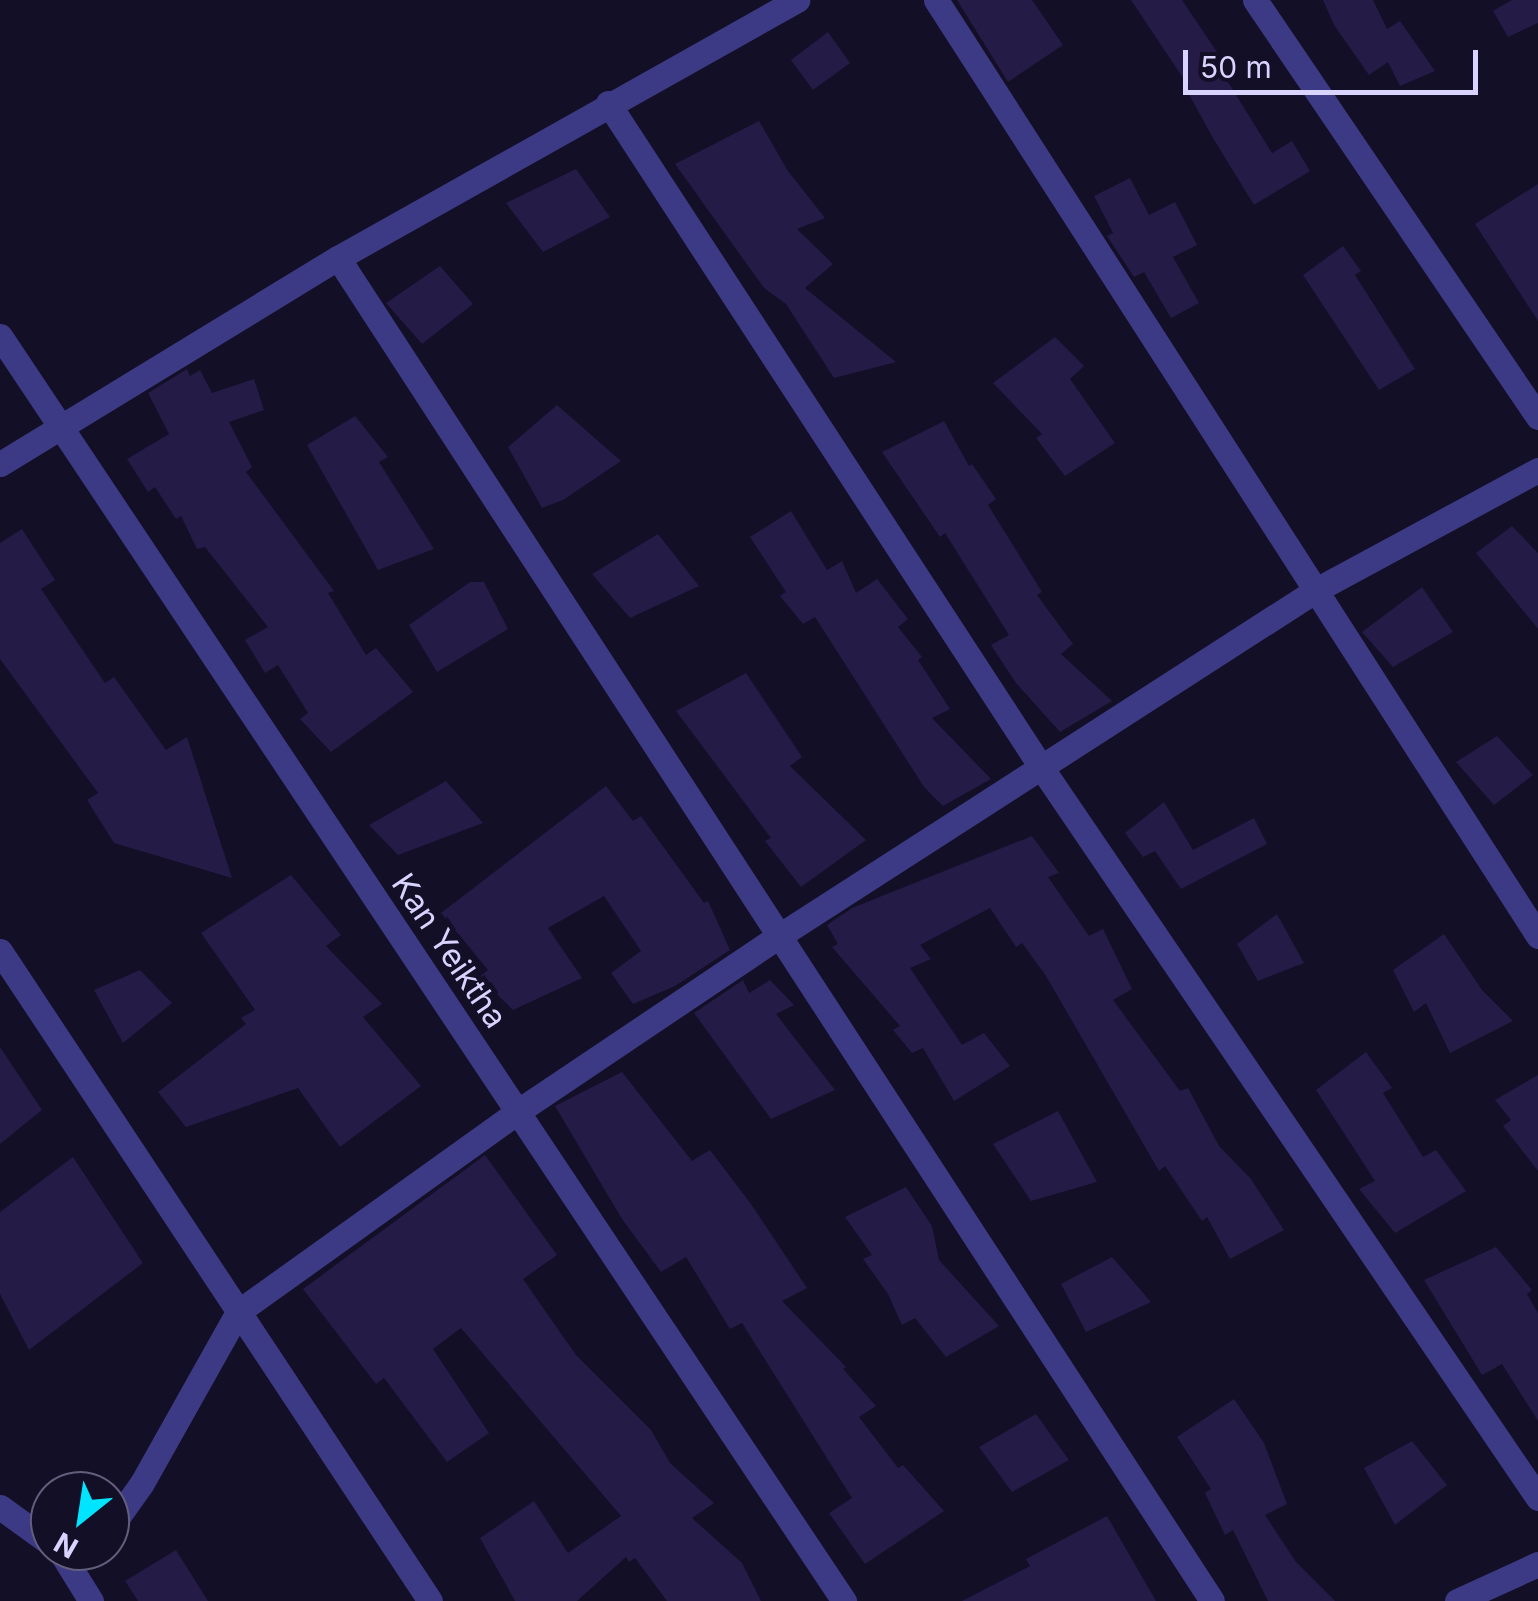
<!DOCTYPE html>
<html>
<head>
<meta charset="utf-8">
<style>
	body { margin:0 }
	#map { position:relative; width:1538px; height:1601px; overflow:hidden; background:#130f26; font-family:Inter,sans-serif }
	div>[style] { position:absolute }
	.building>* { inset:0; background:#241b47 }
	.minor>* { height:25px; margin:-12.5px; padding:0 12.5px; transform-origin:12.5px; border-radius:12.5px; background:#3d3a85 }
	span { translate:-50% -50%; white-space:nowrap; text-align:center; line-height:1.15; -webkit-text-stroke:10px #130f26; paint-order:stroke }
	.street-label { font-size:32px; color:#d9d4ff }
	.north { position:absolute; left:30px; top:1471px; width:100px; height:100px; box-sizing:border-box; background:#130f26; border:2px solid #625e7d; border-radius:50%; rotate:210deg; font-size:28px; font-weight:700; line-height:40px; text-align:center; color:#d9d4ff }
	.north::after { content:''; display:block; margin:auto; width:35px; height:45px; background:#00e5ff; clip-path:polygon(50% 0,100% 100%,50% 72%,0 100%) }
	.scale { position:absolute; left:1183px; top:50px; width:295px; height:45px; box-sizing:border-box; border:5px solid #d9d4ff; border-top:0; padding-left:12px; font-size:30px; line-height:35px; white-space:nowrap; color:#d9d4ff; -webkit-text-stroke:8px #130f26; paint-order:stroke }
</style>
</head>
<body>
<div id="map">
	<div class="building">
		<div style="clip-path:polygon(957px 0,1032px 0,1063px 45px,1008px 82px)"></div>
		<div style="clip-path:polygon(1131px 0,1182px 0,1221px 58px,1215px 61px,1272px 153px,1292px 141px,1310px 171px,1254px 205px,1213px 138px,1186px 89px,1189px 87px)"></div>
		<div style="clip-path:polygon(1323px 0,1373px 0,1387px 29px,1400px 21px,1435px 71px,1400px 86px,1388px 62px,1369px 75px,1334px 25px)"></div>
		<div style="clip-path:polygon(1512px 0,1538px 0,1538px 23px,1508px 37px,1493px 11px)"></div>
		<div style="clip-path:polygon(828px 32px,850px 63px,813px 90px,791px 60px)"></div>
		<div style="clip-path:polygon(759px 121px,788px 171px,825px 218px,797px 229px,833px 264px,805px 288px,896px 362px,834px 378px,786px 304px,764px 288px,675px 164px)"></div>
		<div style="clip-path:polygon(576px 169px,610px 217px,543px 252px,506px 203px)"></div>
		<div style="clip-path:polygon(1130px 178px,1149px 215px,1175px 202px,1197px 245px,1173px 257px,1199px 303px,1171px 318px,1144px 272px,1134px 277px,1107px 236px,1113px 233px,1094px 196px)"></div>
		<div style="clip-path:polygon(1538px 184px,1538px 321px,1475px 224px)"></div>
		<div style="clip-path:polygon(1343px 246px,1361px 271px,1355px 275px,1415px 369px,1379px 390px,1303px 275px)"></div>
		<div style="clip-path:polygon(440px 266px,473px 304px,422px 344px,386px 303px)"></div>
		<div style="clip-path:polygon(1055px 337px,1084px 366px,1070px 379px,1115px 443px,1065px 476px,1036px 438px,1042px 434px,993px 383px)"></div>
		<div style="clip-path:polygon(187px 369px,190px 376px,200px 370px,212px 393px,254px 379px,264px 410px,229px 422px,252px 467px,246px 472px,334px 591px,328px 593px,366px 655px,376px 648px,413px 692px,331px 752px,300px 719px,308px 713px,278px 665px,265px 673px,245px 640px,268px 627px,205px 547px,197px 549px,181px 516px,176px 519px,155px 487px,148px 492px,127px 459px,169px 434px,148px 393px)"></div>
		<div style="clip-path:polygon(557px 405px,621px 461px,563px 500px,542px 508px,508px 447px)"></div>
		<div style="clip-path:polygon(355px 416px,388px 457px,379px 462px,434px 549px,378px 570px,307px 445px)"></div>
		<div style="clip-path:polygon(944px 421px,969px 466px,972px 464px,996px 499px,988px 505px,1042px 592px,1037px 595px,1073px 644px,1061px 654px,1112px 701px,1060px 732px,1016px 683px,991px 645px,1009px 635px,945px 533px,940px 537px,882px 452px)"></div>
		<div style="clip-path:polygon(791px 511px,827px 570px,842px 561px,856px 593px,877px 579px,908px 619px,898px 627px,922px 657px,918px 660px,950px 709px,932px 718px,991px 779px,943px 806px,924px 787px,815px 617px,803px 624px,780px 596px,786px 592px,750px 537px)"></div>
		<div style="clip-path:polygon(1512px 526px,1538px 553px,1538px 629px,1476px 553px)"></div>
		<div style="clip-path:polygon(22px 529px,55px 580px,41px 589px,105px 683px,114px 677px,166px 750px,187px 737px,232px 878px,114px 843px,87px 800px,98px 793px,0 659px,0 543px)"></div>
		<div style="clip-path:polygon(658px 534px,699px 586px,630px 618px,592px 574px)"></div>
		<div style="clip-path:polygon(470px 582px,484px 582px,508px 629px,437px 672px,409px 625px)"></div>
		<div style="clip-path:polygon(1422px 587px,1453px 632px,1393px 667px,1362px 632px)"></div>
		<div style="clip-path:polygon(746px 673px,802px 757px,790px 766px,866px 840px,801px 887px,765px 841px,771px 838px,676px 711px)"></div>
		<div style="clip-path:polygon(1497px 736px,1533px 775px,1494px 805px,1456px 762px)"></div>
		<div style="clip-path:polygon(446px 781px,483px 823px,398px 855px,369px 825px)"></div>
		<div style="clip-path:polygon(606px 786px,633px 821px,641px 816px,704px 903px,708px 901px,730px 950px,675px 986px,633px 1004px,611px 973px,641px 951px,604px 896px,548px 928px,582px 978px,513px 1010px,479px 977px,488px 970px,441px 913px)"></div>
		<div style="clip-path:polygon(1164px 802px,1193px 850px,1254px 818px,1267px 844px,1181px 889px,1155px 851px,1143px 857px,1125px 833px)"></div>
		<div style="clip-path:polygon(1032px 836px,1059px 873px,1048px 877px,1089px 936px,1103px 929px,1132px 989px,1113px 1000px,1180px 1091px,1188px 1088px,1219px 1146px,1251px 1179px,1284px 1230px,1230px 1259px,1207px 1217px,1202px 1221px,1165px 1166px,1159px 1171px,1046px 976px,1022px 943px,1016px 947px,990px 908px,920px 945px,931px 959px,910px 968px,962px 1045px,984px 1033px,1010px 1066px,954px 1101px,923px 1048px,912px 1053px,893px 1030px,900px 1026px,832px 947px,838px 944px,827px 925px,852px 908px)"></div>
		<div style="clip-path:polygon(291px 875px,341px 935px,326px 946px,382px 1004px,363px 1017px,421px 1086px,340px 1147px,298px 1088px,186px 1127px,158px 1092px,246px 1024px,241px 1018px,255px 1010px,201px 933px)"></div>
		<div style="clip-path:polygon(1277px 914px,1304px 963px,1258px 981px,1237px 944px)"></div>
		<div style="clip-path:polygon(1444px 934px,1482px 990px,1513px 1021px,1450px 1053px,1426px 1003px,1414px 1012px,1393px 970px)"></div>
		<div style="clip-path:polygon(140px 970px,172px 1003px,123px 1043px,94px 990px)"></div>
		<div style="clip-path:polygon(743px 980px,749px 993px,770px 980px,794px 1005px,776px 1014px,835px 1090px,771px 1119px,694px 1013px)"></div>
		<div style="clip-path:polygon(0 1047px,42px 1110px,0 1144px)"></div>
		<div style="clip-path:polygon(1366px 1052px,1392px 1088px,1383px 1093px,1423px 1157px,1436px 1150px,1466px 1191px,1395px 1233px,1359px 1189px,1375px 1181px,1316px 1090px)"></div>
		<div style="clip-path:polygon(622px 1072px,692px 1161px,710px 1150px,751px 1204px,807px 1288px,782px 1301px,846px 1367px,843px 1369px,876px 1406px,859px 1417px,898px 1468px,903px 1465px,944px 1511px,865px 1564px,829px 1513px,852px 1498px,742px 1323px,730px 1329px,686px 1257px,661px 1272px,622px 1219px,555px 1106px)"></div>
		<div style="clip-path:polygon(1538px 1075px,1538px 1171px,1503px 1126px,1511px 1120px,1495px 1100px)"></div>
		<div style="clip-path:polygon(1058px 1111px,1097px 1182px,1031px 1201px,993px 1144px)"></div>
		<div style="clip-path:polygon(485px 1155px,557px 1255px,523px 1279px,576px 1355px,651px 1430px,670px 1463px,714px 1503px,692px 1518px,742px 1563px,761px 1601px,667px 1601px,635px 1558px,629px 1562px,626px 1557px,577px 1601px,515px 1601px,480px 1538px,534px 1501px,568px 1553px,621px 1516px,461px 1328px,433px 1349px,489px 1433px,447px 1462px,384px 1378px,376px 1384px,303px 1289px)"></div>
		<div style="clip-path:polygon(73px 1157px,143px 1263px,29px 1350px,0 1294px,0 1212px)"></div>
		<div style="clip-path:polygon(906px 1187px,932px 1226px,939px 1260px,999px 1326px,946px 1357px,915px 1318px,902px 1325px,888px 1294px,863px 1259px,872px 1255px,845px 1217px)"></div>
		<div style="clip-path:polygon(1496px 1247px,1532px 1290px,1527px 1294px,1538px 1313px,1538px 1421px,1502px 1364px,1482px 1375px,1424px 1280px)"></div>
		<div style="clip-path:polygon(1112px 1257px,1151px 1302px,1086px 1332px,1061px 1284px)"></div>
		<div style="clip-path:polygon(1234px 1399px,1264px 1443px,1287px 1504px,1265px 1515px,1296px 1562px,1335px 1601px,1268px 1601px,1233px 1530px,1225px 1535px,1205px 1493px,1211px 1489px,1177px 1437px)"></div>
		<div style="clip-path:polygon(1036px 1414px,1069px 1460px,1012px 1492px,979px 1447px)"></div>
		<div style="clip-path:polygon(1412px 1441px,1447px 1485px,1395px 1525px,1364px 1468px)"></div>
		<div style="clip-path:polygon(1107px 1516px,1156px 1601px,962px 1601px,1030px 1566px,1026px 1559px)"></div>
		<div style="clip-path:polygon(176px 1550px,208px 1601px,138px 1601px,125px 1581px)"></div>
	</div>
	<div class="minor">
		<div style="left:936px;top:0;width:1113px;rotate:57.25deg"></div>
		<div style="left:1255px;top:0;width:504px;rotate:55.84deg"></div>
		<div style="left:608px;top:103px;width:793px;rotate:56.89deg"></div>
		<div style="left:1041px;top:767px;width:884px;rotate:55.79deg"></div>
		<div style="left:338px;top:258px;width:1602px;rotate:56.94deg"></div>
		<div style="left:0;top:336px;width:1521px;rotate:56.29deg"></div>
		<div style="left:0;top:464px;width:396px;rotate:-31.4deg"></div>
		<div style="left:338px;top:258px;width:527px;rotate:-29.34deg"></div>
		<div style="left:0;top:951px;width:779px;rotate:56.51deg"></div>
		<div style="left:0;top:1507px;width:62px;rotate:35.8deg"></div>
		<div style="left:110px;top:1528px;width:55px;rotate:-54.6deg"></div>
		<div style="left:142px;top:1483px;width:196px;rotate:-60.7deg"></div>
		<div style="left:238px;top:1312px;width:343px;rotate:-35.6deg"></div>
		<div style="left:517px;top:1112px;width:316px;rotate:-33.9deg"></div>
		<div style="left:779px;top:936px;width:639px;rotate:-32.79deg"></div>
		<div style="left:1316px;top:590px;width:252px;rotate:-28.4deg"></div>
		<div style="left:60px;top:1551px;width:59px;rotate:58.2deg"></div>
		<div style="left:1457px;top:1601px;width:89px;rotate:-24.6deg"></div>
	</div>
	<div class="street-label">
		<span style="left:449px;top:951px;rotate:56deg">Kan Yeiktha</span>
	</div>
	<div class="north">N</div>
	<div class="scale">50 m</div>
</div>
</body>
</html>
